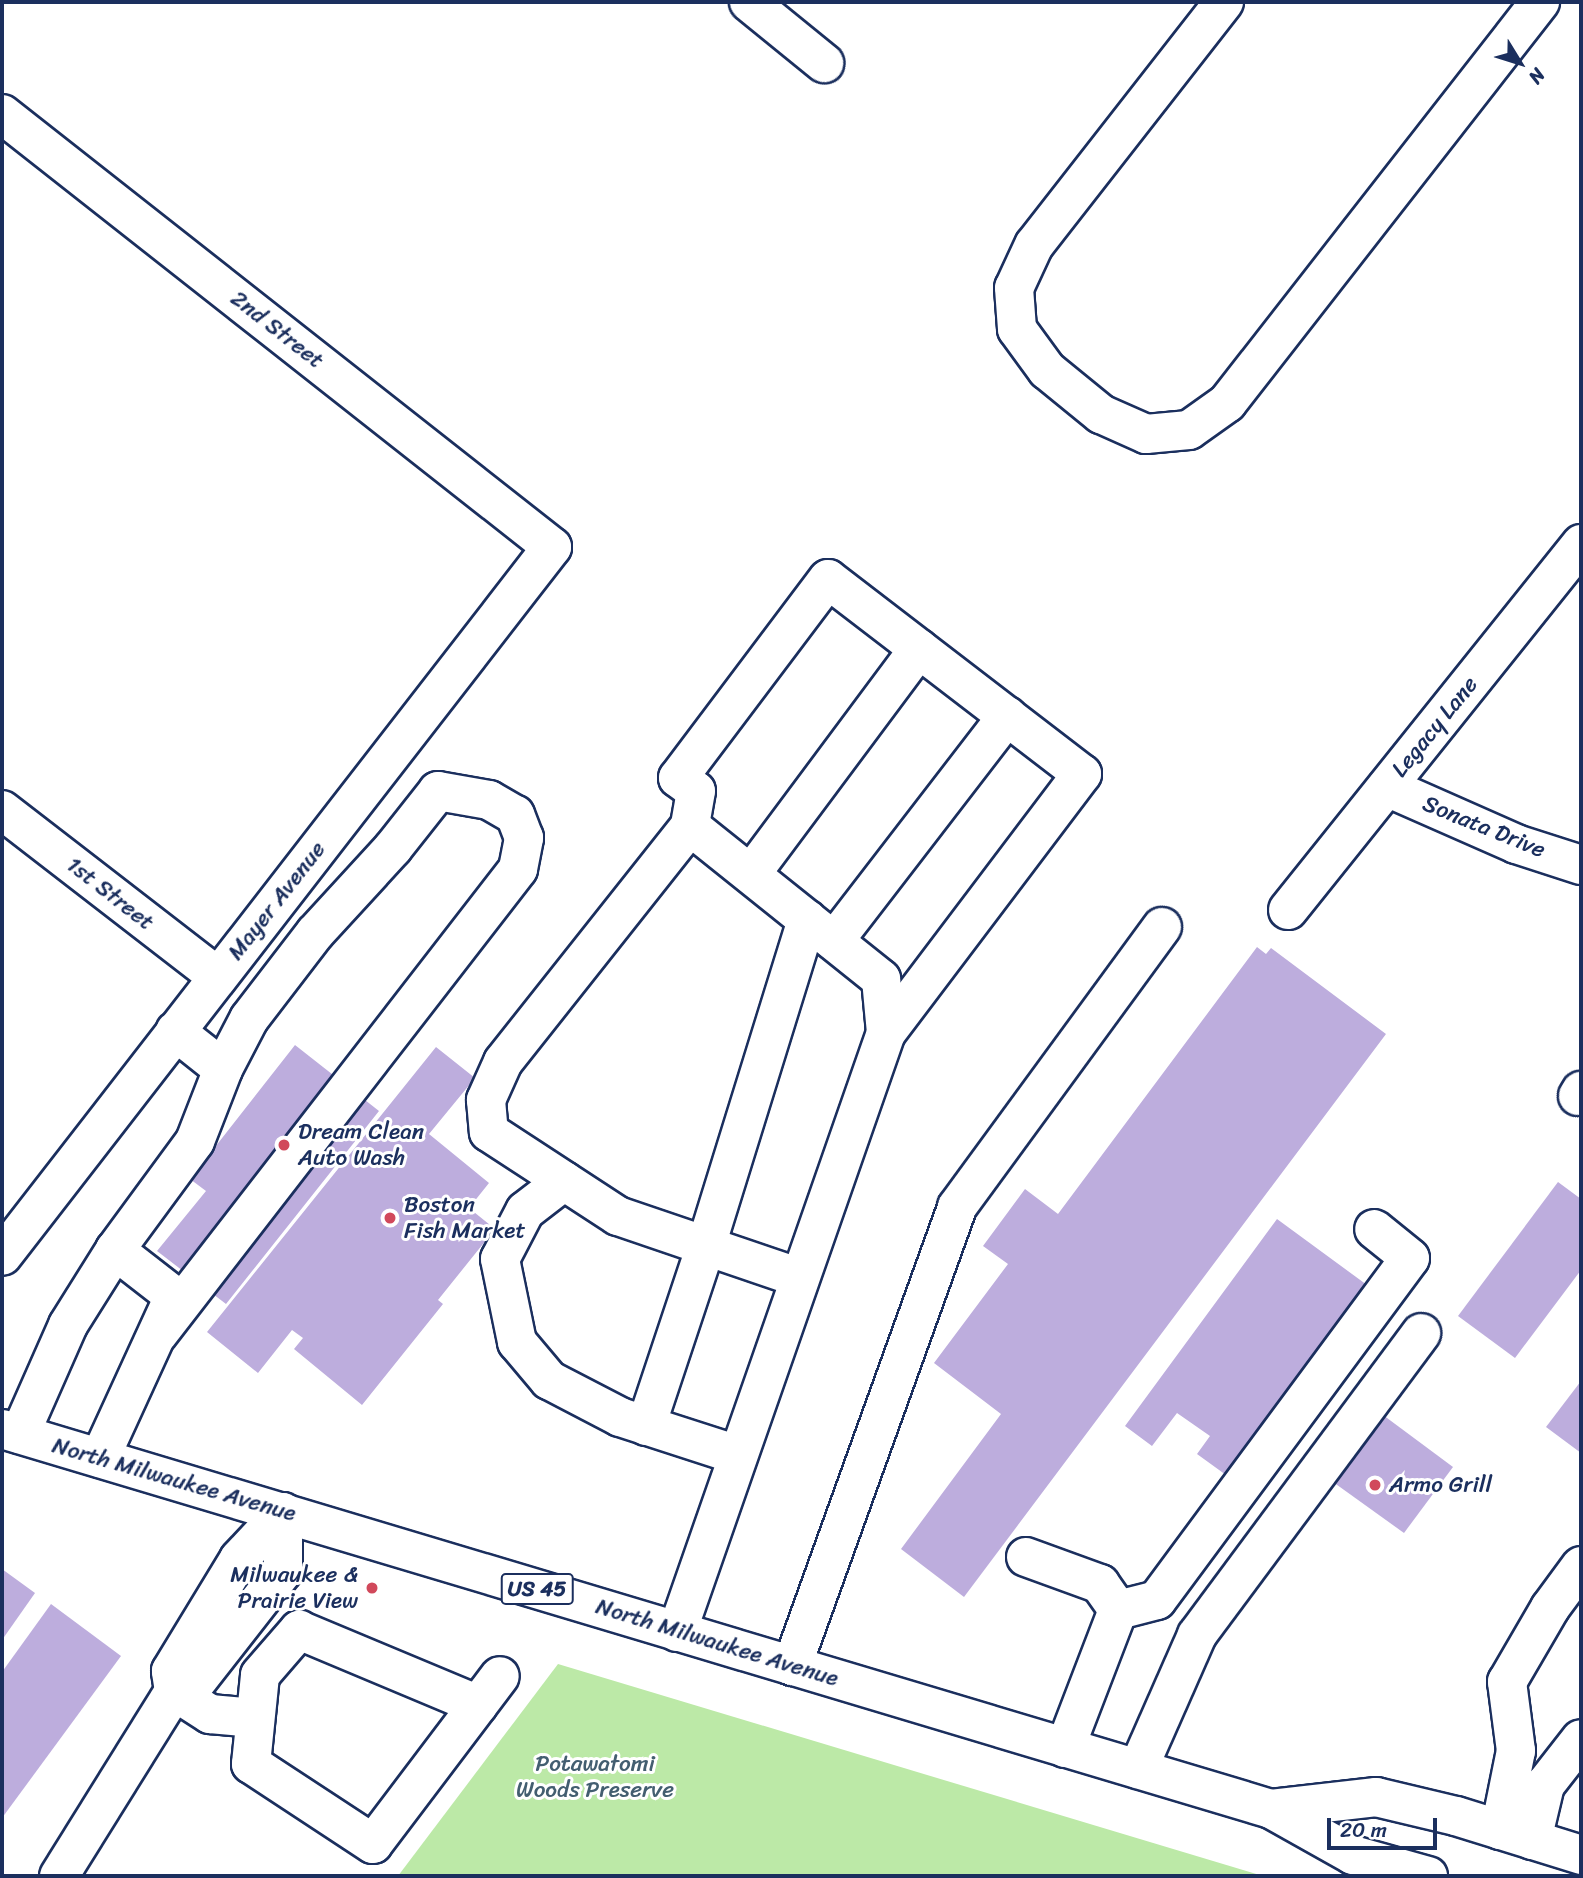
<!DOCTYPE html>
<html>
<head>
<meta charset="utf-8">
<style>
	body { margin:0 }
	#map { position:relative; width:1583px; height:1878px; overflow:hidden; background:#fff; font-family:Sriracha,sans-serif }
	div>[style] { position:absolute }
	.green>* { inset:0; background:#bce9a7 }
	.building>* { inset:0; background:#bdaddd }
	.roads { filter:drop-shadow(2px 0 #1b2f5e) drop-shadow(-2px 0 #1b2f5e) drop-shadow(0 2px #1b2f5e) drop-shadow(0 -2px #1b2f5e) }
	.minor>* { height:38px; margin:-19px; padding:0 19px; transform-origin:19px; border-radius:19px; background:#fff }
	.major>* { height:38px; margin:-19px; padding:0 19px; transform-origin:19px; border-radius:19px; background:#fff }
	.dots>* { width:19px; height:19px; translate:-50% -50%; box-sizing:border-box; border:4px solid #fff; border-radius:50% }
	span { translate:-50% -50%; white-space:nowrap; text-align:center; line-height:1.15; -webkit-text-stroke:6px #fff; paint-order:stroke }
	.shield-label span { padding:2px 5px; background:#fff; border:2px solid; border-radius:5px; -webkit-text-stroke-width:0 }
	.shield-label { font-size:21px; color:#1b2f5e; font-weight:700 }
	.street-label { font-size:23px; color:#1b2f5e }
	.poi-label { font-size:23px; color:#1b2f5e }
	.left { translate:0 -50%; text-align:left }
	.right { translate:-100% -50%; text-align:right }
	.park-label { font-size:23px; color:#435e70 }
	.frame { position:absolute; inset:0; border:4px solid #1b2f5e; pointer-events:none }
	.north { position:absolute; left:1485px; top:28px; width:70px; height:70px; -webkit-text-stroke:5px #fff; paint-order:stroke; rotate:128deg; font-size:19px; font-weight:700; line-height:28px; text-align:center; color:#1b2f5e }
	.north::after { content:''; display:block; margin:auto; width:24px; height:32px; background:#1b2f5e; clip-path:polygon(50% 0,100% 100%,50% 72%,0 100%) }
	.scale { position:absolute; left:1327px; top:1818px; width:110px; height:32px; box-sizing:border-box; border:4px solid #1b2f5e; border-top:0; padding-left:9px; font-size:21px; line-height:24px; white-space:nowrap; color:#1b2f5e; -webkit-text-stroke:5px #fff; paint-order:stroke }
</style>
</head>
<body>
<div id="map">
	<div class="green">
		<div style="clip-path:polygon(558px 1664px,1263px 1876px,398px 1876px)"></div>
	</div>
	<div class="building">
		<div style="clip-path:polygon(1257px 947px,1266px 954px,1271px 948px,1386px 1034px,964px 1597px,901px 1549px,1001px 1414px,934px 1363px,1008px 1264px,983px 1246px,1025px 1189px,1058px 1214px)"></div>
		<div style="clip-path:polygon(295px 1045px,379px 1111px,226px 1304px,157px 1251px,206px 1191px,190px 1179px)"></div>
		<div style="clip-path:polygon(436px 1047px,475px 1078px,429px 1134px,489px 1183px,469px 1208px,495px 1229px,438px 1300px,443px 1304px,362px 1405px,294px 1349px,303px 1338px,292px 1330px,258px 1373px,207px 1332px)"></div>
		<div style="clip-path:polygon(1558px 1182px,1581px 1199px,1581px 1270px,1515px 1358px,1458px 1316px)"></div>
		<div style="clip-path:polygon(1277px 1219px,1367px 1285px,1226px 1475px,1197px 1454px,1210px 1436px,1177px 1413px,1152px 1446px,1125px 1426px)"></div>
		<div style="clip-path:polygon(1581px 1381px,1581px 1453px,1546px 1427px)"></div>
		<div style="clip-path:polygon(1383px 1415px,1453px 1467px,1404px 1533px,1333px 1482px)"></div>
		<div style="clip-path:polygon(2px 1569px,35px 1593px,2px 1640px)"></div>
		<div style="clip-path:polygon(51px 1604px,121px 1656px,2px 1818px,2px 1672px)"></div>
	</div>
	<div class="roads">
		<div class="minor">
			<div style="left:749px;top:2px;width:97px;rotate:39.1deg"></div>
			<div style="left:1224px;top:2px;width:308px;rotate:128deg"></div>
			<div style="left:1034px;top:245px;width:47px;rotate:114.9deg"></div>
			<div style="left:1014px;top:288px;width:41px;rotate:85.8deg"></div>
			<div style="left:1017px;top:329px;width:51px;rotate:53.8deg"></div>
			<div style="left:1047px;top:370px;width:70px;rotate:39.2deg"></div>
			<div style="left:1101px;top:414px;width:49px;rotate:24deg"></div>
			<div style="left:1146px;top:434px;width:43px;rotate:-5.3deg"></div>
			<div style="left:1189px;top:430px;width:47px;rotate:-35.4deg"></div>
			<div style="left:1227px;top:403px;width:509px;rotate:-52.03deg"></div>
			<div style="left:2px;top:114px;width:700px;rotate:38.21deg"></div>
			<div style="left:552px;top:547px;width:897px;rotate:127.8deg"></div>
			<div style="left:1387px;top:787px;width:141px;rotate:23.8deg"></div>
			<div style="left:1516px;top:844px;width:68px;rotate:17.9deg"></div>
			<div style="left:2px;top:810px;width:273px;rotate:37.7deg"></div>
			<div style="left:690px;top:826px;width:245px;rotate:38.7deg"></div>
			<div style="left:881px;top:979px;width:54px;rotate:84.7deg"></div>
			<div style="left:751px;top:874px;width:281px;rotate:-53.3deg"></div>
			<div style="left:1288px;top:910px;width:469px;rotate:-51.3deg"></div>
			<div style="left:834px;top:941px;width:284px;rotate:-52.4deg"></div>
			<div style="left:1578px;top:1096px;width:6px;rotate:-59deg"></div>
			<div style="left:564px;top:1181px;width:49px;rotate:142.4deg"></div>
			<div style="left:525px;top:1211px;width:54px;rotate:117.5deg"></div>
			<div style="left:500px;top:1259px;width:85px;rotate:78.4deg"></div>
			<div style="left:517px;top:1342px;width:50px;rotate:49.9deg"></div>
			<div style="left:549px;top:1380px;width:80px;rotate:27.5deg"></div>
			<div style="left:620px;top:1417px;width:124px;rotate:17.9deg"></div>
			<div style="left:158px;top:1334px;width:588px;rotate:-52.25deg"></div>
			<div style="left:518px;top:869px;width:32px;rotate:-79deg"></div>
			<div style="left:524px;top:838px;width:25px;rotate:-111deg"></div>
			<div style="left:515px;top:815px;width:30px;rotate:-150deg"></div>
			<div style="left:489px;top:800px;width:52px;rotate:-170deg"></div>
			<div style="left:438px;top:791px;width:73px;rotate:128.3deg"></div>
			<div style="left:393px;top:848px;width:115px;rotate:132.5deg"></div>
			<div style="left:315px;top:933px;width:108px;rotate:127.5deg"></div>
			<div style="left:249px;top:1019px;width:56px;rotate:117.5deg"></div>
			<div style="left:646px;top:1426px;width:190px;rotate:-71.6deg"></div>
			<div style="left:706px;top:1246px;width:342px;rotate:-72.8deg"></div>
			<div style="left:20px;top:1434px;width:119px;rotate:-66.2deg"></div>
			<div style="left:68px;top:1325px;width:89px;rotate:-57.9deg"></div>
			<div style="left:115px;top:1250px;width:135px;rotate:-53.7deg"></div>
			<div style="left:195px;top:1141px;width:77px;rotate:-68.7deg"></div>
			<div style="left:223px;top:1069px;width:61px;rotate:-141.6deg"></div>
			<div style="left:100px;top:1458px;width:178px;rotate:-65.4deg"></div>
			<div style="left:174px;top:1296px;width:75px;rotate:-142.1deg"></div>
			<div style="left:1026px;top:1557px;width:79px;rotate:20deg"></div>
			<div style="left:1100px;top:1584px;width:32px;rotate:55deg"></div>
			<div style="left:299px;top:1630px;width:194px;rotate:22.7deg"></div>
			<div style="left:478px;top:1705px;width:174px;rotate:127.1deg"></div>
			<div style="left:373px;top:1844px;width:146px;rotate:-146.7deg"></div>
			<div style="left:251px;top:1764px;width:89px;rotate:-84.2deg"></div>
			<div style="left:260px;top:1675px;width:60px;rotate:-49.1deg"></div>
			<div style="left:677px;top:1632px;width:634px;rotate:-70.77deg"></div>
			<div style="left:886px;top:1033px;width:325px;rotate:-52.9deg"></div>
			<div style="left:1082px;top:774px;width:320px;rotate:-142.5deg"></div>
			<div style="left:828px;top:579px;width:249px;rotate:127deg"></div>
			<div style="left:678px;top:778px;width:22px;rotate:36deg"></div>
			<div style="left:696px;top:791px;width:36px;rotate:100deg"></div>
			<div style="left:690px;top:826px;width:301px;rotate:128.4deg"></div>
			<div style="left:503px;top:1062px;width:42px;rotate:114.1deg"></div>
			<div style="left:486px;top:1100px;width:32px;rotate:85deg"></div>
			<div style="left:489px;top:1132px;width:154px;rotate:33.1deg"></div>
			<div style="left:618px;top:1216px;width:192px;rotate:18.8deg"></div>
			<div style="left:792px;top:1666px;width:488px;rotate:-70.2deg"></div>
			<div style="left:957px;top:1207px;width:347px;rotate:-53.8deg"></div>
			<div style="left:174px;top:1691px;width:20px;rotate:-15deg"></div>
			<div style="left:193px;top:1686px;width:146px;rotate:-52deg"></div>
			<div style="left:283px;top:1571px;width:59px;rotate:-90deg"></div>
			<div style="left:174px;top:1691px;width:43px;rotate:32.6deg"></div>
			<div style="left:210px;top:1714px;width:45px;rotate:5.1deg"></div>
			<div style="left:478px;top:1705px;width:36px;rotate:-53deg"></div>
			<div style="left:1065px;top:1748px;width:148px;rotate:-69deg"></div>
			<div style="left:1118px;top:1610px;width:40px;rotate:-14.4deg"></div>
			<div style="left:1157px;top:1600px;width:425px;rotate:-53.5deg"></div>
			<div style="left:1410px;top:1258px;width:46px;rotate:-141.1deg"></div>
			<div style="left:1138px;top:1769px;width:146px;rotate:-66.2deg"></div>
			<div style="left:1197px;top:1635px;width:376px;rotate:-53.4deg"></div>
			<div style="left:1500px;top:1830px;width:81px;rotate:-78.6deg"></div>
			<div style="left:1516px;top:1751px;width:70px;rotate:-97.4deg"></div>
			<div style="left:1507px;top:1682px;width:86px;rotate:-59.8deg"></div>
			<div style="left:1550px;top:1608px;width:52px;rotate:-53.6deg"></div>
			<div style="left:1532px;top:1840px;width:57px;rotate:-76.7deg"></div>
			<div style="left:1545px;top:1785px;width:58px;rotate:-52deg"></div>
			<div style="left:59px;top:1876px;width:218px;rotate:-58.1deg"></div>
			<div style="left:174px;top:1691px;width:20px;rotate:-99deg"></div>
			<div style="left:171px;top:1671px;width:131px;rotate:-58.7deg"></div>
			<div style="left:239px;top:1559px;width:64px;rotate:-46.9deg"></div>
		</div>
		<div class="major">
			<div style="left:2px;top:1429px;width:1325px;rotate:16.67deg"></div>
			<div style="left:1271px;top:1809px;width:94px;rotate:29.3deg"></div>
			<div style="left:1353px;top:1855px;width:78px;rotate:15.6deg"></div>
			<div style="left:1271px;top:1809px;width:106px;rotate:-6.5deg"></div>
			<div style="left:1376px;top:1797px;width:82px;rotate:13.4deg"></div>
			<div style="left:1456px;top:1816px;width:131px;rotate:17.3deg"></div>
		</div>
	</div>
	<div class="dots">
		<div style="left:284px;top:1145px;background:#d1495b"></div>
		<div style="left:390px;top:1218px;background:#d1495b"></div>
		<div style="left:1375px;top:1485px;background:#d1495b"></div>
		<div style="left:372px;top:1588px;background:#d1495b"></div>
	</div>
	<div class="shield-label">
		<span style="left:537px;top:1589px">US 45</span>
	</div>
	<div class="street-label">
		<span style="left:277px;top:330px;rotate:38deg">2nd Street</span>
		<span style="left:1435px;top:727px;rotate:-51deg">Legacy Lane</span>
		<span style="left:1484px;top:827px;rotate:22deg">Sonata Drive</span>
		<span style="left:110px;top:894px;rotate:38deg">1st Street</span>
		<span style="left:277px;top:901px;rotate:-52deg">Mayer Avenue</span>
		<span style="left:174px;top:1480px;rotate:16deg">North Milwaukee Avenue</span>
		<span style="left:717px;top:1643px;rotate:17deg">North Milwaukee Avenue</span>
	</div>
	<div class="poi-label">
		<span class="left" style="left:298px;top:1145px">Dream Clean<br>Auto Wash</span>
		<span class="left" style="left:404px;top:1218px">Boston<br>Fish Market</span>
		<span class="left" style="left:1389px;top:1485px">Armo Grill</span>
		<span class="right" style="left:358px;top:1588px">Milwaukee &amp;<br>Prairie View</span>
	</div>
	<div class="park-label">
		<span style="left:595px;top:1777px">Potawatomi<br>Woods Preserve</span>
	</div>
	<div class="frame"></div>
	<div class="north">N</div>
	<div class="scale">20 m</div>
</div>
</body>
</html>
